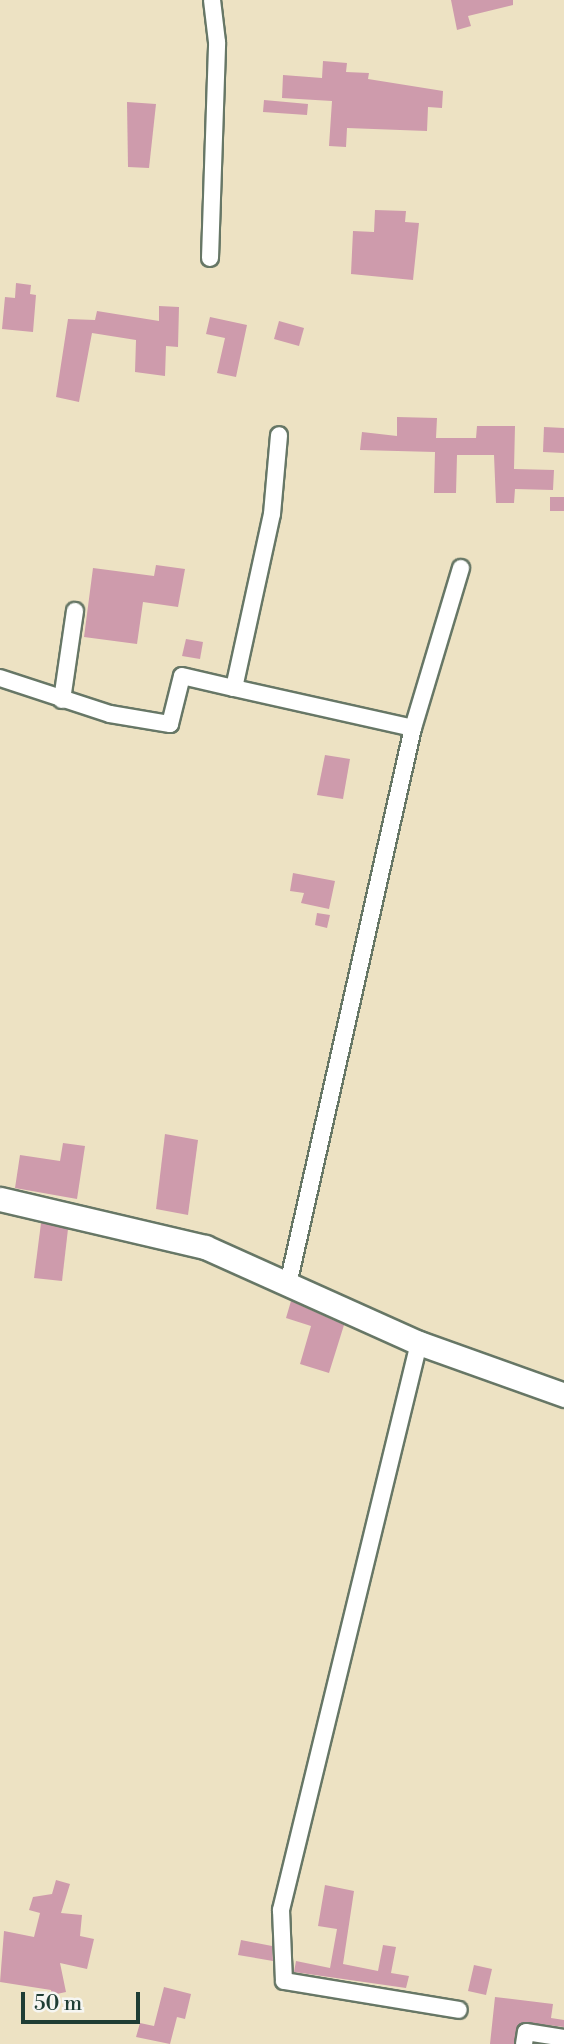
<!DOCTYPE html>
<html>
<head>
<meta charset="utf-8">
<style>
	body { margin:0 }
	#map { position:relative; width:564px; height:2044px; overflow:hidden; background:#ede2c3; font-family:"Libre Bodoni",serif }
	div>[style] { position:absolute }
	.building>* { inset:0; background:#ce9bac }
	.roads { filter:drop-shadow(2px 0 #677766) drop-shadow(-2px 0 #677766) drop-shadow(0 2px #677766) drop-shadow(0 -2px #677766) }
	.street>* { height:16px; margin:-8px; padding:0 8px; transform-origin:8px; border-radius:8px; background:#fff }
	.secondary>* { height:23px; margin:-11.5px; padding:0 11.5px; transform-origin:11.5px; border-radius:11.5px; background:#fff }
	span { translate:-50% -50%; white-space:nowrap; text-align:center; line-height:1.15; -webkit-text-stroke:5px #f6f6f2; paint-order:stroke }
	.scale { position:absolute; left:21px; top:1992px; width:119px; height:32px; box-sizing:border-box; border:4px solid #1f3d34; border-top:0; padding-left:9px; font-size:21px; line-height:24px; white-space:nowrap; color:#1f3d34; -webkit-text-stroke:5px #f6f6f2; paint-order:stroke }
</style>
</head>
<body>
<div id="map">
	<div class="building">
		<div style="clip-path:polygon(451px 0,513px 0,513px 5px,468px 16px,471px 26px,457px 30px)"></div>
		<div style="clip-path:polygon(323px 61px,347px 63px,346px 72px,369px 73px,368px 79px,443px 91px,442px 108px,428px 107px,427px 131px,347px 128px,346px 147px,329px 146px,332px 101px,282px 98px,283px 75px,322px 78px)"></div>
		<div style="clip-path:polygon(264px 100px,308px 104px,307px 115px,263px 112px)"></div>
		<div style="clip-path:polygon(127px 102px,156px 104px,149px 168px,128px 167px)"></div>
		<div style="clip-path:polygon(375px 210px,406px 211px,405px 222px,419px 223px,413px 280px,351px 274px,353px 231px,374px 232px)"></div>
		<div style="clip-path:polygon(16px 283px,31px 285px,30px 294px,36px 295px,33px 332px,2px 329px,5px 297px,15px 298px)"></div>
		<div style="clip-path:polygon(159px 306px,179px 307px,178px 347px,166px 346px,165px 376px,135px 372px,136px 340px,92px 333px,79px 402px,56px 397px,68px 319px,95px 320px,97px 311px,159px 321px)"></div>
		<div style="clip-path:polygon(210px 317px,247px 325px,236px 377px,217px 373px,225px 338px,206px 334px)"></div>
		<div style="clip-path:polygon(279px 321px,304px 328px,299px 346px,274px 339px)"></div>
		<div style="clip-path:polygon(397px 417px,437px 418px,436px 438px,476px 438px,477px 426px,515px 426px,514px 469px,554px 470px,553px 490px,515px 489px,514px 503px,496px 503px,494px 455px,457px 455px,456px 493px,434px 493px,435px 452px,360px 450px,362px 432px,397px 436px)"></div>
		<div style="clip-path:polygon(544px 427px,564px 428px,564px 453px,543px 452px)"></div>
		<div style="clip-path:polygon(550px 497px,564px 497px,564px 511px,550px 511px)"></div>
		<div style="clip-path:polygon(156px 565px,185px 569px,178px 607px,143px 602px,137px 644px,84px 637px,93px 568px,154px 576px)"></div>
		<div style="clip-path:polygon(186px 639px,203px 642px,200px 659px,182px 656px)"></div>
		<div style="clip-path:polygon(325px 755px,350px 759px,343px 799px,317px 795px)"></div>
		<div style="clip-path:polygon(293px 873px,335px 881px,329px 909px,301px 903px,304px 893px,290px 891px)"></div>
		<div style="clip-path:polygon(317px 913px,330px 915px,327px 928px,315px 925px)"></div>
		<div style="clip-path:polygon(165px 1134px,198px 1140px,188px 1215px,156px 1209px)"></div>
		<div style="clip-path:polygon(63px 1143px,85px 1146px,77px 1199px,15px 1188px,20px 1155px,60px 1161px)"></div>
		<div style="clip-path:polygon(41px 1223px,68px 1229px,62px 1281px,34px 1278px)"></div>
		<div style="clip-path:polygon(291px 1301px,344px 1325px,329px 1373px,300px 1364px,311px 1326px,286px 1318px)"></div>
		<div style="clip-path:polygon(56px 1880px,70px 1884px,61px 1913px,82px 1915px,80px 1936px,94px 1939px,87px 1969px,60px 1963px,66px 1992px,52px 1995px,51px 1990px,0 1982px,4px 1931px,34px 1937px,40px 1913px,29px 1910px,33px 1897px,52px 1894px)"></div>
		<div style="clip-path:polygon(325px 1885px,354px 1891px,343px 1964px,378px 1971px,383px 1945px,396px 1947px,391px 1973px,409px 1976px,406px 1988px,294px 1972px,296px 1961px,330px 1968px,337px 1929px,318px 1926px)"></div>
		<div style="clip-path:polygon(241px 1940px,272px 1946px,273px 1961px,238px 1955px)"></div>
		<div style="clip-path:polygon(474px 1965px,492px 1969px,486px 1995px,468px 1991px)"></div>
		<div style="clip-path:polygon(164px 1987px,191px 1994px,185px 2019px,177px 2017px,170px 2044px,136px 2037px,140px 2023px,154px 2026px)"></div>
		<div style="clip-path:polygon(495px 1997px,553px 2004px,551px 2018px,564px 2020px,564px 2027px,523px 2022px,514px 2044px,490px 2044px)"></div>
	</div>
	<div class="roads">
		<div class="street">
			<div style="left:210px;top:258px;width:216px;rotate:-88.1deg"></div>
			<div style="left:217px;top:42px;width:42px;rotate:-96.8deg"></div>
			<div style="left:0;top:678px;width:116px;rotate:18.1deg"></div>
			<div style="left:110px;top:714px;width:61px;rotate:9.5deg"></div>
			<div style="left:170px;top:724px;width:49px;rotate:-76deg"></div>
			<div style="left:182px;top:676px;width:53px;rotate:13deg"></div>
			<div style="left:234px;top:688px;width:178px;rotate:-77.7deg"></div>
			<div style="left:272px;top:514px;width:79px;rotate:-84.9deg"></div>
			<div style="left:234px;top:688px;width:183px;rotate:12.6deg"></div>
			<div style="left:413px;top:728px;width:167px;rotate:-73.3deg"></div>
			<div style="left:62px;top:700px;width:90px;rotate:-81.7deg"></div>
			<div style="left:289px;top:1280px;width:566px;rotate:-77.34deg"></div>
			<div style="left:419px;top:1343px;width:584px;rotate:103.68deg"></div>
			<div style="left:281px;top:1910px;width:71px;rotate:87.6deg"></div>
			<div style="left:284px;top:1981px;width:177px;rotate:9.4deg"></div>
			<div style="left:524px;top:2044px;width:12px;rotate:-81deg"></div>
			<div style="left:526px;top:2032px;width:38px;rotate:9deg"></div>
		</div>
		<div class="secondary">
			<div style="left:0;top:1199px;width:211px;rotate:13.2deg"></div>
			<div style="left:205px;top:1247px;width:235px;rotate:24.2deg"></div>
			<div style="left:419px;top:1343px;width:154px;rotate:19.7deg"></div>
		</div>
	</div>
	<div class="scale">50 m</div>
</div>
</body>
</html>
